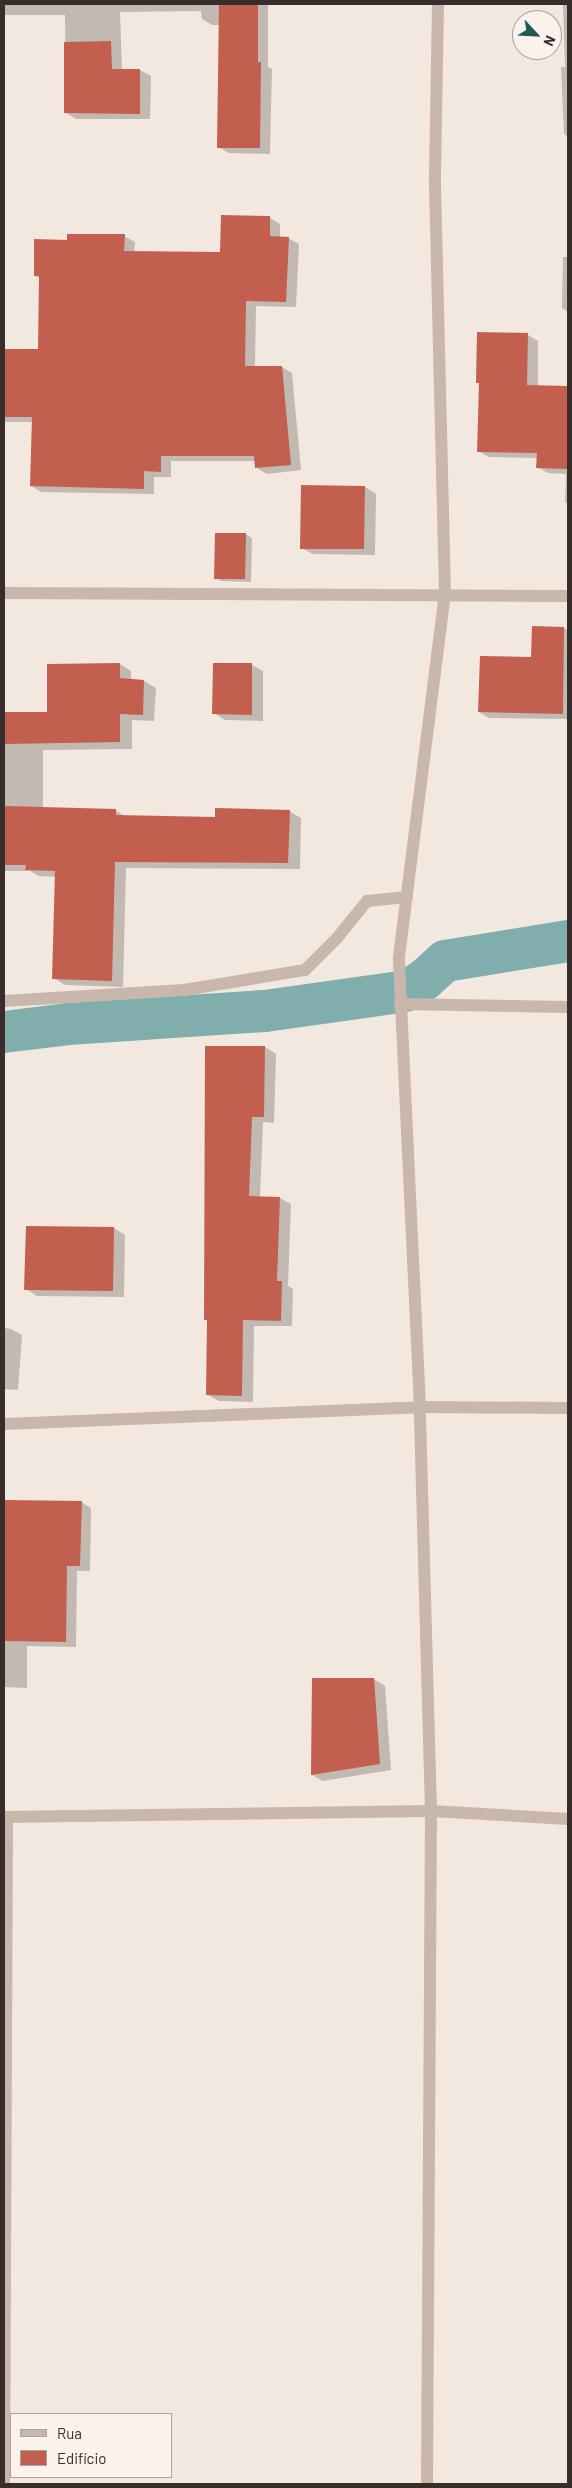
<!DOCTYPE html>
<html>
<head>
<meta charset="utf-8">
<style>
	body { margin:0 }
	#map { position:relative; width:572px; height:2488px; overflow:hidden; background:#f2e8df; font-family:Barlow,sans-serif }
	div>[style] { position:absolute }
	.shadow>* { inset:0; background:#0003 }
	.canal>* { height:42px; margin:-21px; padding:0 21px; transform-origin:21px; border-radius:21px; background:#7faeac }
	.building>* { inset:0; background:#c25f4e }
	.path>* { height:3px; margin-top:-1.5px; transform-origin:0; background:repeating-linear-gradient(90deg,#b6a195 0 2.5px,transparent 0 5px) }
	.minor>* { height:12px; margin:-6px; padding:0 6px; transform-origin:6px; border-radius:6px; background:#cab7ab }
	span { translate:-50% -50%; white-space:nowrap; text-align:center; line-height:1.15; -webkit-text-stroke:5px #faf2ec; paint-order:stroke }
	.frame { position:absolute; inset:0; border:5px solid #382d2a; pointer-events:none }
	.legend { position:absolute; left:10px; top:2413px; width:162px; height:65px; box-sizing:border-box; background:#faf2ec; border:1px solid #aca39e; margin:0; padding:6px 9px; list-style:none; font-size:15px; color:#382d2a }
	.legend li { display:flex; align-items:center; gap:10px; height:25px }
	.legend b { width:25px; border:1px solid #aca39e }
	.north { position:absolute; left:512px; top:10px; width:50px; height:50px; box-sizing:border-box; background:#faf2ec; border:1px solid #aca39e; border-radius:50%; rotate:115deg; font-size:14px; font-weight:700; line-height:20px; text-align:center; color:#382d2a }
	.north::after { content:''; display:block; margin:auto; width:18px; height:22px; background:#215957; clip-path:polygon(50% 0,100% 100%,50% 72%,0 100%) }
</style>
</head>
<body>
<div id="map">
	<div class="shadow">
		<div style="clip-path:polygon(4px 4px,268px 4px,268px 67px,272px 69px,270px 154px,229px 153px,218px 147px,220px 25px,212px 25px,202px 19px,201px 11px,120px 12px,122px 70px,140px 70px,151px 76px,150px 119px,76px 119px,66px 113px,65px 15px,4px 15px)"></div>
		<div style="clip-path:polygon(563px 4px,568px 4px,568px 137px,564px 134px,561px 67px,565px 67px)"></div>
		<div style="clip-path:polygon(270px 218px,280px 224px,280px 238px,288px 238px,299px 244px,296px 307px,256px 306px,255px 367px,282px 367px,292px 373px,301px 470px,267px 474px,257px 468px,256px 461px,171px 461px,171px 477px,154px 477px,154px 494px,41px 492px,31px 486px,33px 422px,4px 422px,4px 350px,39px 350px,40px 278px,35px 276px,68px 241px,124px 236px,135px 242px,134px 253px,221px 254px)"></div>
		<div style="clip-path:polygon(563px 257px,568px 257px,568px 312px,562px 308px)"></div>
		<div style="clip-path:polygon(528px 335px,538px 341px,538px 387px,568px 387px,568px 504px,565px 502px,566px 474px,548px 473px,537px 467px,538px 458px,489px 457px,478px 451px)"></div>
		<div style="clip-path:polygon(365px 487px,376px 494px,375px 555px,313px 554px,301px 548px)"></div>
		<div style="clip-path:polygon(246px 534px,252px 538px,251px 582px,221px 581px,216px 578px)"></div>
		<div style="clip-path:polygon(533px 628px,564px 628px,568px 631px,568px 719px,489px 718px,479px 712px,532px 658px)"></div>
		<div style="clip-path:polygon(120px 664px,131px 671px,131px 680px,144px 681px,156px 688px,154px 721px,132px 720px,132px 749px,43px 750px,43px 808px,115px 810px,126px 817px,216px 818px,289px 811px,301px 818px,300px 869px,126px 868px,123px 987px,65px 985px,54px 978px,56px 877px,39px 876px,30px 871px,4px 871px,4px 713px,49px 713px)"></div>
		<div style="clip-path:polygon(215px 664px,252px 665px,263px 671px,263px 721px,225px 720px,214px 713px)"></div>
		<div style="clip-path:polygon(265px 1047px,276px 1054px,274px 1123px,263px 1122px,260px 1197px,280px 1198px,291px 1204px,288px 1286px,293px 1289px,292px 1326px,254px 1326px,253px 1402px,219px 1401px,208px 1395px,208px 1321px)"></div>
		<div style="clip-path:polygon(114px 1228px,125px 1235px,124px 1297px,37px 1296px,26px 1289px)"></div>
		<div style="clip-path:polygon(4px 1328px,11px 1329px,22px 1335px,18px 1390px,4px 1389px)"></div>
		<div style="clip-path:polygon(4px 1502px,81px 1502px,91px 1508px,90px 1571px,77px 1571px,76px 1647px,27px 1646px,27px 1688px,4px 1687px)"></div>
		<div style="clip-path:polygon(374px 1679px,385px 1686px,391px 1770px,323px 1781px,312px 1775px)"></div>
	</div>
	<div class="canal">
		<div style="left:4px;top:1032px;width:64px;rotate:-7.1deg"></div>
		<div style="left:68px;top:1024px;width:197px;rotate:-3.8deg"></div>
		<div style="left:265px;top:1011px;width:136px;rotate:-8deg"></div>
		<div style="left:400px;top:992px;width:8px;rotate:-14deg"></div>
		<div style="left:408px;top:990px;width:19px;rotate:-32deg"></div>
		<div style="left:424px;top:980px;width:28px;rotate:-42deg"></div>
		<div style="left:445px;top:961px;width:125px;rotate:-9.2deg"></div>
	</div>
	<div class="building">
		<div style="clip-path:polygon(219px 4px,258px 4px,258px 62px,261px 62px,260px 148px,217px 148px)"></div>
		<div style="clip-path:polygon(111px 41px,112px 69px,140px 69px,140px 114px,64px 113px,64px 42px)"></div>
		<div style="clip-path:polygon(221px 215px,270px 216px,270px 236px,289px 237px,286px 302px,246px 301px,245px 366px,282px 366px,291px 465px,255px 468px,254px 456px,161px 456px,161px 472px,144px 471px,144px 489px,30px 486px,32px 417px,4px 417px,4px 349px,38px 349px,39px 276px,34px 276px,34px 239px,67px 240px,67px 234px,125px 234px,124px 251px,220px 252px)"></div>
		<div style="clip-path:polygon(477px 332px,528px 333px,527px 385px,568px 386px,568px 469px,536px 468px,537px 453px,477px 452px,479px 383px,476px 383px)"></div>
		<div style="clip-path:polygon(301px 485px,365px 486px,364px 549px,300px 549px)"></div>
		<div style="clip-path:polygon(215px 533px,246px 533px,245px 579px,214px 579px)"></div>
		<div style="clip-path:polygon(532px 626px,564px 627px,563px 714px,478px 712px,480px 656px,531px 657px)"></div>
		<div style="clip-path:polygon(120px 663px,120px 678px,144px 680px,143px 715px,120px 714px,120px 742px,4px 744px,4px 712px,47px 712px,47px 664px)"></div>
		<div style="clip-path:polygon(213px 663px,252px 663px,252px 715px,212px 714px)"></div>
		<div style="clip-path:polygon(4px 806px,116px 809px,116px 815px,215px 817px,215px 808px,290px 810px,288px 863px,115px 862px,112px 981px,52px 979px,55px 871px,25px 870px,26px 865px,4px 865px)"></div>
		<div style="clip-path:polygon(205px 1046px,265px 1046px,264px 1117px,252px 1117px,249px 1196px,280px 1197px,277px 1281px,282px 1281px,281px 1321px,243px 1320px,242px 1396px,206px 1395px,207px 1320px,204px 1320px)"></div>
		<div style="clip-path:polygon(26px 1226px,114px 1227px,113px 1291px,24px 1290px)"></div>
		<div style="clip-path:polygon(4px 1500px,82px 1501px,80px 1566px,67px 1566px,66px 1642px,4px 1641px)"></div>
		<div style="clip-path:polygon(312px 1678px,374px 1678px,380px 1764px,311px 1775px)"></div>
	</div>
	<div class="path">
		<div style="left:181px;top:1032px;width:14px;rotate:-82deg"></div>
	</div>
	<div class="minor">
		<div style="left:4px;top:593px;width:564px;rotate:0.3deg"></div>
		<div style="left:4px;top:1001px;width:180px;rotate:-3.5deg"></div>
		<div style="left:184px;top:990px;width:123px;rotate:-9.4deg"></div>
		<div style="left:305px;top:970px;width:45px;rotate:-45deg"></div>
		<div style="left:337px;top:938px;width:48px;rotate:-51deg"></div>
		<div style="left:367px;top:901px;width:40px;rotate:-5.7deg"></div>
		<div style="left:400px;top:1004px;width:168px;rotate:1deg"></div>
		<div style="left:4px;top:1424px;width:416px;rotate:-2.3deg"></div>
		<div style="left:420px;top:1407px;width:148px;rotate:0.4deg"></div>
		<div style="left:4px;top:1817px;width:427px;rotate:-0.8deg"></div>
		<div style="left:431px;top:1811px;width:137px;rotate:3.3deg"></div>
		<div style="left:4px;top:2484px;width:667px;rotate:-89.74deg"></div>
		<div style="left:427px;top:2484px;width:673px;rotate:-89.66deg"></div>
		<div style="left:431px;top:1811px;width:404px;rotate:-91.6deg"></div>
		<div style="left:420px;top:1407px;width:450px;rotate:-92.7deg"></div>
		<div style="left:399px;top:957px;width:366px;rotate:-82.8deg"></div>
		<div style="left:445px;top:594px;width:418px;rotate:-91.4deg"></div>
		<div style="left:435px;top:176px;width:172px;rotate:-89deg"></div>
	</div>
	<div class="frame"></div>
	<ul class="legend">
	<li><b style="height:6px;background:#cab7ab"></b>Rua</li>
	<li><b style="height:14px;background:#c25f4e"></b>Edifício</li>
	</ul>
	<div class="north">N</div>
</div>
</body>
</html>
